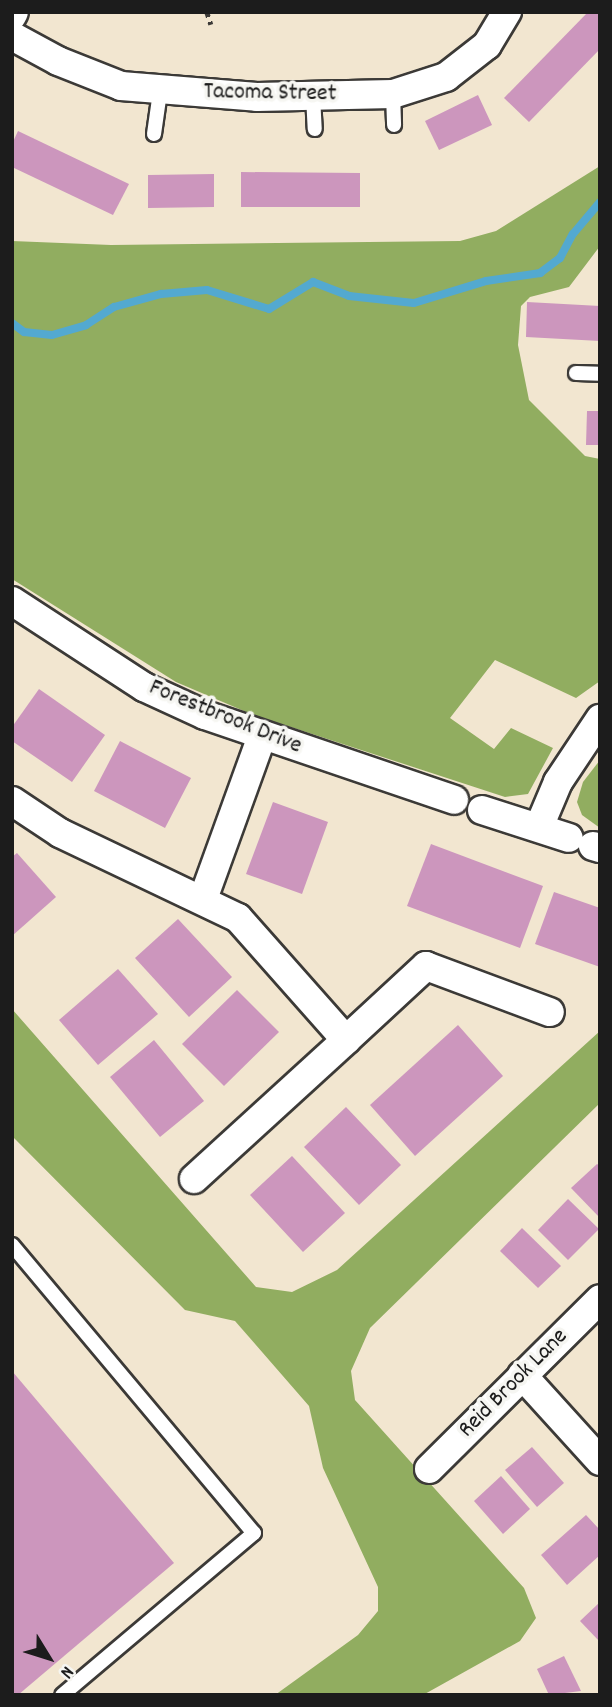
<!DOCTYPE html>
<html>
<head>
<meta charset="utf-8">
<style>
	body { margin:0 }
	#map { position:relative; width:612px; height:1707px; overflow:hidden; background:#f2e6d0; font-family:Dekko,sans-serif }
	div>[style] { position:absolute }
	.forest>* { inset:0; background:#91ad60 }
	.stream>* { height:8px; margin:-4px; padding:0 4px; transform-origin:4px; border-radius:4px; background:#53a9d0 }
	.building>* { inset:0; background:#cc96bd }
	.path>* { height:4.5px; margin-top:-2.25px; transform-origin:0; background:repeating-linear-gradient(90deg,#3c3a37 0 5px,transparent 0 10px) }
	.roads { filter:drop-shadow(2px 0 #3c3a37) drop-shadow(-2px 0 #3c3a37) drop-shadow(0 2px #3c3a37) drop-shadow(0 -2px #3c3a37) }
	.lane>* { height:14px; margin:-7px; padding:0 7px; transform-origin:7px; border-radius:7px; background:#fff }
	.street>* { height:28px; margin:-14px; padding:0 14px; transform-origin:14px; border-radius:14px; background:#fff }
	span { translate:-50% -50%; white-space:nowrap; text-align:center; line-height:1.15; -webkit-text-stroke:7px #f6f6f2; paint-order:stroke }
	.street-label { font-size:24px; color:#1c1c1c }
	.frame { position:absolute; inset:0; border:14px solid #1c1c1c; pointer-events:none }
	.north { position:absolute; left:14px; top:1623px; width:70px; height:70px; -webkit-text-stroke:5px #f6f6f2; paint-order:stroke; rotate:128deg; font-size:19px; font-weight:700; line-height:28px; text-align:center; color:#1c1c1c }
	.north::after { content:''; display:block; margin:auto; width:24px; height:32px; background:#1c1c1c; clip-path:polygon(50% 0,100% 100%,50% 72%,0 100%) }
</style>
</head>
<body>
<div id="map">
	<div class="forest">
		<div style="clip-path:polygon(600px 166px,600px 246px,569px 287px,530px 297px,521px 306px,518px 345px,529px 400px,585px 456px,600px 459px,600px 681px,576px 698px,495px 660px,450px 718px,494px 749px,511px 728px,553px 748px,528px 794px,505px 797px,251px 714px,176px 682px,12px 579px,12px 241px,111px 245px,460px 241px,496px 231px)"></div>
		<div style="clip-path:polygon(600px 760px,600px 828px,582px 815px,577px 802px,583px 782px)"></div>
		<div style="clip-path:polygon(12px 1009px,256px 1287px,292px 1292px,337px 1270px,600px 1031px,600px 1103px,370px 1328px,351px 1371px,355px 1400px,524px 1588px,536px 1618px,520px 1641px,423px 1695px,275px 1695px,358px 1635px,378px 1611px,378px 1587px,323px 1468px,309px 1406px,235px 1321px,185px 1310px,12px 1136px)"></div>
	</div>
	<div class="stream">
		<div style="left:12px;top:323px;width:15px;rotate:37deg"></div>
		<div style="left:24px;top:332px;width:28px;rotate:6deg"></div>
		<div style="left:52px;top:335px;width:35px;rotate:-16deg"></div>
		<div style="left:86px;top:325px;width:33px;rotate:-33deg"></div>
		<div style="left:114px;top:307px;width:49px;rotate:-15.5deg"></div>
		<div style="left:161px;top:294px;width:46px;rotate:-5deg"></div>
		<div style="left:207px;top:290px;width:65px;rotate:17deg"></div>
		<div style="left:269px;top:309px;width:52px;rotate:-31.5deg"></div>
		<div style="left:313px;top:282px;width:39px;rotate:21deg"></div>
		<div style="left:349px;top:296px;width:65px;rotate:6.1deg"></div>
		<div style="left:414px;top:303px;width:75px;rotate:-17deg"></div>
		<div style="left:486px;top:281px;width:55px;rotate:-8.4deg"></div>
		<div style="left:540px;top:273px;width:25px;rotate:-37deg"></div>
		<div style="left:560px;top:258px;width:27px;rotate:-62deg"></div>
		<div style="left:573px;top:234px;width:42px;rotate:-49.8deg"></div>
	</div>
	<div class="building">
		<div style="clip-path:polygon(588px 12px,600px 12px,600px 49px,529px 122px,504px 98px)"></div>
		<div style="clip-path:polygon(478px 95px,492px 125px,439px 150px,425px 121px)"></div>
		<div style="clip-path:polygon(18px 131px,129px 184px,113px 215px,12px 167px,12px 144px)"></div>
		<div style="clip-path:polygon(241px 172px,360px 173px,360px 207px,241px 207px)"></div>
		<div style="clip-path:polygon(214px 174px,214px 207px,148px 208px,148px 175px)"></div>
		<div style="clip-path:polygon(527px 302px,600px 306px,600px 341px,526px 337px)"></div>
		<div style="clip-path:polygon(587px 411px,600px 411px,600px 445px,586px 445px)"></div>
		<div style="clip-path:polygon(39px 689px,105px 735px,72px 782px,12px 741px,12px 727px)"></div>
		<div style="clip-path:polygon(120px 741px,191px 778px,165px 828px,94px 791px)"></div>
		<div style="clip-path:polygon(273px 802px,328px 822px,302px 894px,246px 874px)"></div>
		<div style="clip-path:polygon(431px 844px,543px 886px,520px 948px,407px 906px)"></div>
		<div style="clip-path:polygon(17px 853px,56px 897px,12px 936px,12px 857px)"></div>
		<div style="clip-path:polygon(554px 892px,600px 908px,600px 967px,535px 944px)"></div>
		<div style="clip-path:polygon(178px 919px,232px 977px,189px 1017px,135px 958px)"></div>
		<div style="clip-path:polygon(118px 969px,158px 1014px,98px 1065px,59px 1020px)"></div>
		<div style="clip-path:polygon(237px 990px,279px 1032px,224px 1086px,182px 1044px)"></div>
		<div style="clip-path:polygon(458px 1025px,503px 1076px,415px 1156px,370px 1105px)"></div>
		<div style="clip-path:polygon(154px 1040px,204px 1101px,160px 1137px,110px 1077px)"></div>
		<div style="clip-path:polygon(346px 1107px,401px 1165px,359px 1205px,304px 1147px)"></div>
		<div style="clip-path:polygon(292px 1156px,345px 1213px,303px 1252px,250px 1195px)"></div>
		<div style="clip-path:polygon(597px 1164px,600px 1166px,600px 1218px,571px 1188px)"></div>
		<div style="clip-path:polygon(568px 1199px,599px 1229px,568px 1260px,538px 1230px)"></div>
		<div style="clip-path:polygon(522px 1228px,561px 1266px,538px 1288px,500px 1251px)"></div>
		<div style="clip-path:polygon(12px 1371px,174px 1563px,18px 1695px,12px 1695px)"></div>
		<div style="clip-path:polygon(532px 1447px,564px 1483px,537px 1507px,505px 1470px)"></div>
		<div style="clip-path:polygon(501px 1476px,530px 1509px,503px 1534px,474px 1501px)"></div>
		<div style="clip-path:polygon(586px 1515px,600px 1530px,600px 1555px,567px 1585px,541px 1555px)"></div>
		<div style="clip-path:polygon(600px 1602px,600px 1642px,580px 1621px)"></div>
		<div style="clip-path:polygon(564px 1656px,581px 1691px,549px 1695px,537px 1669px)"></div>
	</div>
	<div class="path">
		<div style="left:207px;top:12px;width:13px;rotate:72deg"></div>
	</div>
	<div class="roads">
		<div class="lane">
			<div style="left:393px;top:94px;width:31px;rotate:88deg"></div>
			<div style="left:313px;top:96px;width:33px;rotate:87deg"></div>
			<div style="left:154px;top:134px;width:42px;rotate:-81.9deg"></div>
			<div style="left:576px;top:373px;width:24px;rotate:2deg"></div>
			<div style="left:12px;top:1245px;width:376px;rotate:50deg"></div>
			<div style="left:254px;top:1533px;width:251px;rotate:139.8deg"></div>
		</div>
		<div class="street">
			<div style="left:12px;top:16px;width:4px;rotate:-63deg"></div>
			<div style="left:12px;top:36px;width:52px;rotate:28.5deg"></div>
			<div style="left:58px;top:61px;width:68px;rotate:21.6deg"></div>
			<div style="left:121px;top:86px;width:136px;rotate:4.6deg"></div>
			<div style="left:257px;top:97px;width:136px;rotate:-1.3deg"></div>
			<div style="left:393px;top:94px;width:56px;rotate:-17.8deg"></div>
			<div style="left:446px;top:77px;width:52px;rotate:-38deg"></div>
			<div style="left:487px;top:45px;width:39px;rotate:-59deg"></div>
			<div style="left:12px;top:601px;width:158px;rotate:33.1deg"></div>
			<div style="left:144px;top:687px;width:67px;rotate:24.7deg"></div>
			<div style="left:205px;top:715px;width:263px;rotate:18.8deg"></div>
			<div style="left:12px;top:801px;width:58px;rotate:33.7deg"></div>
			<div style="left:60px;top:833px;width:197px;rotate:25.5deg"></div>
			<div style="left:238px;top:918px;width:163px;rotate:48.5deg"></div>
			<div style="left:346px;top:1040px;width:109px;rotate:-42.8deg"></div>
			<div style="left:426px;top:966px;width:132px;rotate:20.4deg"></div>
			<div style="left:482px;top:810px;width:91px;rotate:17.8deg"></div>
			<div style="left:539px;top:827px;width:49px;rotate:-67.1deg"></div>
			<div style="left:558px;top:782px;width:76px;rotate:-56.3deg"></div>
			<div style="left:593px;top:846px;width:7px;rotate:16deg"></div>
			<div style="left:203px;top:899px;width:173px;rotate:-70.1deg"></div>
			<div style="left:194px;top:1179px;width:206px;rotate:-42.4deg"></div>
			<div style="left:522px;top:1375px;width:116px;rotate:47.8deg"></div>
			<div style="left:429px;top:1469px;width:241px;rotate:-44.8deg"></div>
		</div>
	</div>
	<div class="street-label">
		<span style="left:270px;top:94px;rotate:1deg">Tacoma Street</span>
		<span style="left:225px;top:718px;rotate:22deg">Forestbrook Drive</span>
		<span style="left:514px;top:1384px;rotate:-45deg">Reid Brook Lane</span>
	</div>
	<div class="frame"></div>
	<div class="north">N</div>
</div>
</body>
</html>
